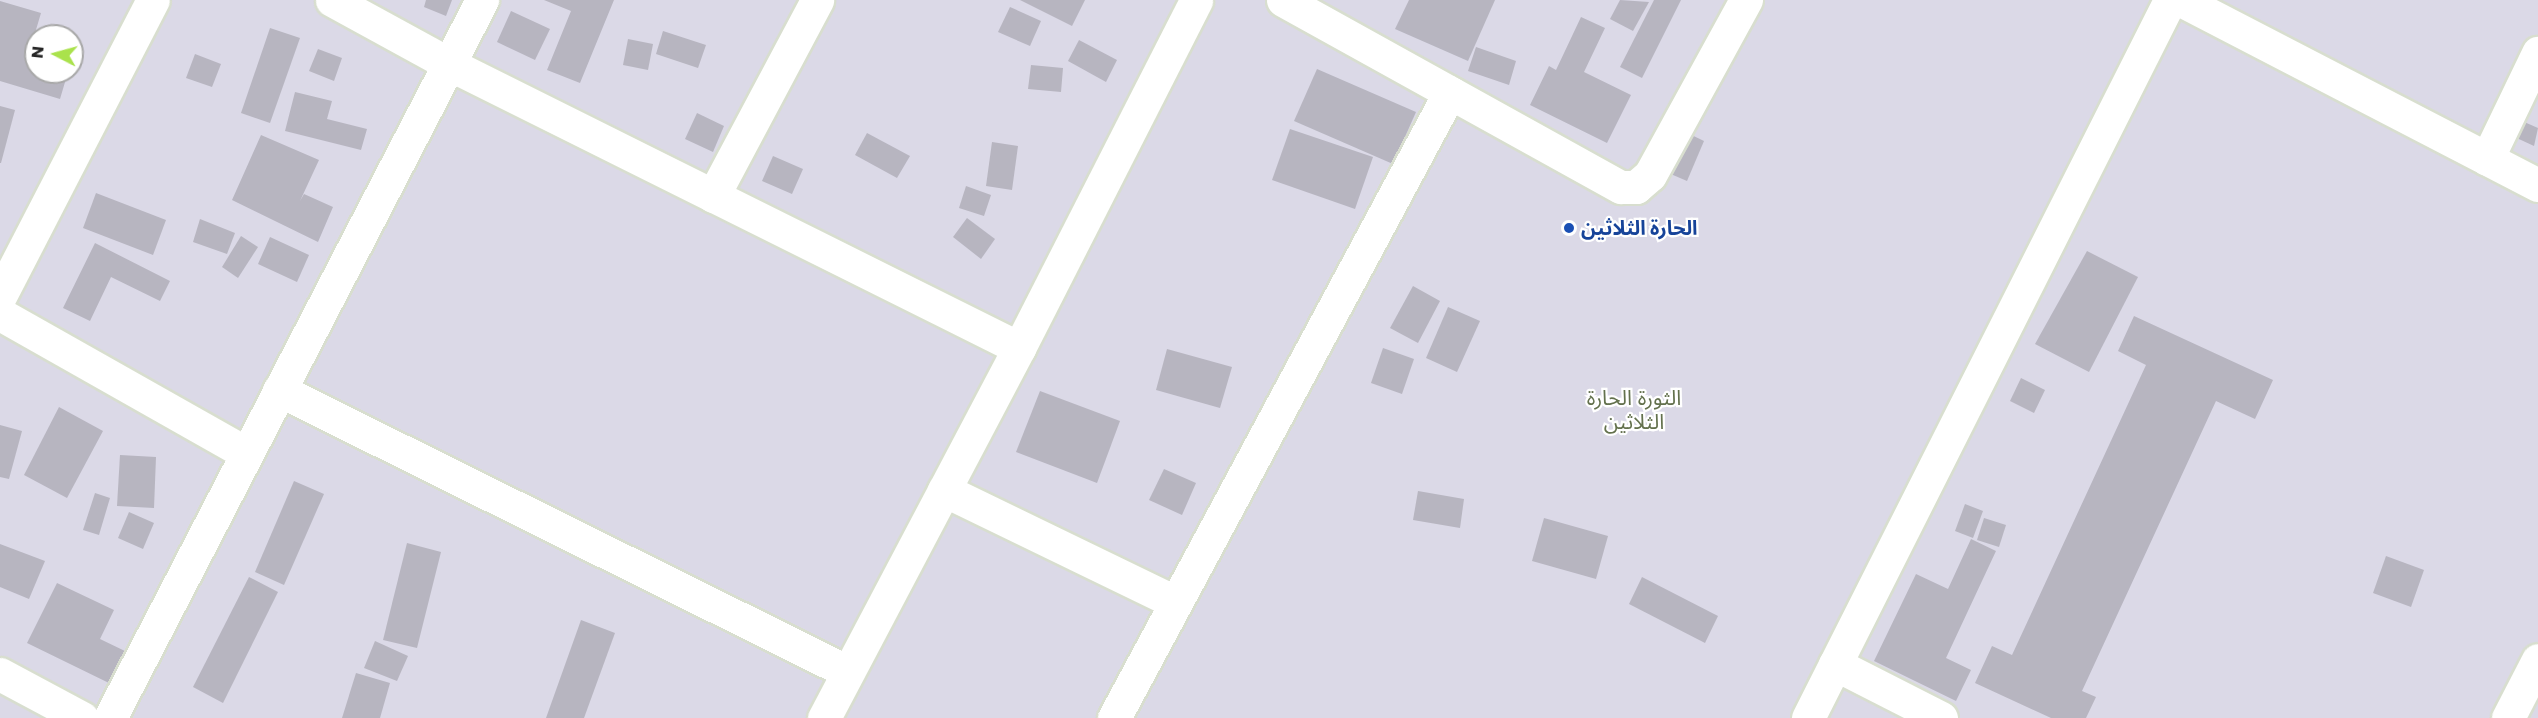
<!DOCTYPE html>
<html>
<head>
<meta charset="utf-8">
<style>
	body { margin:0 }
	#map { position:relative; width:2538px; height:718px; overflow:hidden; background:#dbd9e7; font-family:Poppins,"Noto Sans Arabic",sans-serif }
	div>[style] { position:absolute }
	.building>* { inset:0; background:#b7b5c0 }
	.roads { filter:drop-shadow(2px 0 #d8decf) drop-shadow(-2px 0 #d8decf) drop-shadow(0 2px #d8decf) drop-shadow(0 -2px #d8decf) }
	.minor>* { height:33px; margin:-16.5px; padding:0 16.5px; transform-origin:16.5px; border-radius:16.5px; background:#fff }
	.dots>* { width:16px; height:16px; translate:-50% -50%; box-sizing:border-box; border:3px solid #fff; border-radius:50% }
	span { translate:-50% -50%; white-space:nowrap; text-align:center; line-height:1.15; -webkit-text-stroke:4.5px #fff; paint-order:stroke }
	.transit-label { font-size:20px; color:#164399; font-weight:700 }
	.left { translate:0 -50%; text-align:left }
	.neighbourhood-label { font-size:21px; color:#63714d }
	.north { position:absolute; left:24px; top:24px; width:60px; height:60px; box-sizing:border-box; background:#fff; border:2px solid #a8a8a8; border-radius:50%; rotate:276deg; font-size:16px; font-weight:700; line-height:24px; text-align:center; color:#262626 }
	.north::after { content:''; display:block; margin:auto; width:21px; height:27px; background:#aae24c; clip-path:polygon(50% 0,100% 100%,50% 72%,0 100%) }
</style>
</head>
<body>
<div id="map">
	<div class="building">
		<div style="clip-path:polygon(426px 0,452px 0,446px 16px,424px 7px)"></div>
		<div style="clip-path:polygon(544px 0,614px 0,580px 83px,547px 70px,571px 11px)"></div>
		<div style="clip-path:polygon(1020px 0,1085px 0,1072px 26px)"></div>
		<div style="clip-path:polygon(1409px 0,1495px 0,1468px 61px,1395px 29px)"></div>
		<div style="clip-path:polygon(1620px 0,1649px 2px,1633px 31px,1610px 19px)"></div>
		<div style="clip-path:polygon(1654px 0,1681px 0,1642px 78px,1620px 67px)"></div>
		<div style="clip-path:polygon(0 1px,41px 13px,27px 60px,36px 62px,36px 72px,68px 72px,60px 99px,0 81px)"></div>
		<div style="clip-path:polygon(1010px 7px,1041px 21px,1030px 46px,998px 32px)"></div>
		<div style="clip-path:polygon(511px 11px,550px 29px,535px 60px,497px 42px)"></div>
		<div style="clip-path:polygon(1581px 17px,1605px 28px,1584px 72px,1631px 95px,1607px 143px,1530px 105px,1549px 66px,1556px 70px)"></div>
		<div style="clip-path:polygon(270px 28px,300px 38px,270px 123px,241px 113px)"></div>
		<div style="clip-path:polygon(663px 31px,706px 45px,698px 68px,656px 54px)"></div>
		<div style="clip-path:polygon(628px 39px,653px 44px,648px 70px,623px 65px)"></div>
		<div style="clip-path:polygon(1079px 40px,1117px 60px,1106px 82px,1068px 61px)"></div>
		<div style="clip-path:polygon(1476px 47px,1516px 61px,1509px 85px,1468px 71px)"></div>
		<div style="clip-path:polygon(318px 49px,342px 58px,334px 81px,309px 71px)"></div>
		<div style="clip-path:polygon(195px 54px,221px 64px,212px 87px,186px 78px)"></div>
		<div style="clip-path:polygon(1031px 65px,1063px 68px,1061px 92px,1028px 89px)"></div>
		<div style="clip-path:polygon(1317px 69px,1416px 112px,1393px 164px,1294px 121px)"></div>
		<div style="clip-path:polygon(295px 92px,332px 101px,327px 119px,367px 129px,361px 150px,285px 131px)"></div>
		<div style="clip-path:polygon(0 106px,15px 110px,1px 163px,0 163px)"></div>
		<div style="clip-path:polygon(697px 113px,724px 126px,713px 152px,685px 139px)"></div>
		<div style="clip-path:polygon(2515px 118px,2538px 128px,2534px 146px,2508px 134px)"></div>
		<div style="clip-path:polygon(1677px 128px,1704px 141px,1687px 181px,1659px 169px)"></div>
		<div style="clip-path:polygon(1290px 129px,1373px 157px,1355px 209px,1272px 180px)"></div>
		<div style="clip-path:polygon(867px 133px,910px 156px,897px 178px,855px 155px)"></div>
		<div style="clip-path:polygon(261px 135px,319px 160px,300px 201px,304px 194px,333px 207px,318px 242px,232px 200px)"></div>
		<div style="clip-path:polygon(992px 142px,1018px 146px,1012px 190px,986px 186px)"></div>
		<div style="clip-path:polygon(773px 156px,803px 169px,792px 194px,762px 181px)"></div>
		<div style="clip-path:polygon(966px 186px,991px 195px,984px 216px,959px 208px)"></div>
		<div style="clip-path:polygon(96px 193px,166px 220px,153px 255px,83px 228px)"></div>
		<div style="clip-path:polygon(967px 218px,995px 239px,981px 259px,953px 237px)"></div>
		<div style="clip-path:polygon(200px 219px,235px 233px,227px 254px,193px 242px)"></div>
		<div style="clip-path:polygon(241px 236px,258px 247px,238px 278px,222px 267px)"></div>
		<div style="clip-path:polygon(270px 237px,309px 255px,297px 282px,258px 264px)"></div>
		<div style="clip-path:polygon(95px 243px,170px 281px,160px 301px,111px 277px,90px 321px,63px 308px)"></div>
		<div style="clip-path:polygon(2087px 251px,2138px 277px,2089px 372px,2035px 344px)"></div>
		<div style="clip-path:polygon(1413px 286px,1440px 301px,1418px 343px,1390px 328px)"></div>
		<div style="clip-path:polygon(1448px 307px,1480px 321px,1457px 372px,1426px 358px)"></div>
		<div style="clip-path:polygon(2134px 316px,2273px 380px,2255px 419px,2216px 401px,2082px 691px,2096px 697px,2086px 718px,2051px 718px,1975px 683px,1992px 646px,2012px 655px,2146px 365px,2118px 351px)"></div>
		<div style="clip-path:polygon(1383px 348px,1414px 359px,1402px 394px,1371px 383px)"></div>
		<div style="clip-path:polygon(1167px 349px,1232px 367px,1220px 408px,1156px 390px)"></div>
		<div style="clip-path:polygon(2021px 378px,2045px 390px,2034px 413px,2010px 401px)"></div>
		<div style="clip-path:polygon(1040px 391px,1120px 421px,1097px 483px,1016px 452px)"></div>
		<div style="clip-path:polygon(59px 407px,103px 431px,67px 498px,24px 475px)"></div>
		<div style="clip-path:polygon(0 425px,22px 431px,9px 479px,0 477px)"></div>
		<div style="clip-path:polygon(120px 455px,156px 457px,154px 508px,117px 506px)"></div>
		<div style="clip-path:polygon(1164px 469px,1196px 483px,1182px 515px,1149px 500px)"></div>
		<div style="clip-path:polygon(294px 481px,324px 494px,284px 585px,255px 572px)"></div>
		<div style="clip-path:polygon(1418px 491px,1464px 499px,1460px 528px,1413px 520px)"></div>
		<div style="clip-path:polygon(95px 493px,110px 498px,99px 535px,83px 530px)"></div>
		<div style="clip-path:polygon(1965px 504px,1983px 511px,1973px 538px,1955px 531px)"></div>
		<div style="clip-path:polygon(129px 512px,154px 523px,143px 549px,118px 538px)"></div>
		<div style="clip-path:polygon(1544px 518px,1608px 536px,1596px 579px,1532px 561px)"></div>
		<div style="clip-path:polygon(1984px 518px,2006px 525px,1999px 547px,1977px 540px)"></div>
		<div style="clip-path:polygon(1971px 539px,1996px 551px,1946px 658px,1971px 670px,1956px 701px,1874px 661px,1916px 574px,1948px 589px)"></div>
		<div style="clip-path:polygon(407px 543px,441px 552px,417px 648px,383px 640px)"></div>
		<div style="clip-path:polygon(0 544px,45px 561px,29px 599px,0 587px)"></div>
		<div style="clip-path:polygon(2386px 556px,2424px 570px,2411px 607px,2373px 593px)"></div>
		<div style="clip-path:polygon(249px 577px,278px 592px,223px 703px,193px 687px)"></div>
		<div style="clip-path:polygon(1642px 577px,1718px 616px,1705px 643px,1629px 604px)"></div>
		<div style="clip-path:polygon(57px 583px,114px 610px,100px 639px,127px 652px,111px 684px,27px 643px)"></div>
		<div style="clip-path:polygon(581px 620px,615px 633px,584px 718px,546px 718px)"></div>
		<div style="clip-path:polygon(375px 641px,408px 656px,397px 681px,364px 668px)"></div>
		<div style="clip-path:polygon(356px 673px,390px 683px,380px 718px,342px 718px)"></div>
	</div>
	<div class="roads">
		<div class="minor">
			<div style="left:332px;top:0;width:131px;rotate:28.7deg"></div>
			<div style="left:447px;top:63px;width:639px;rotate:26.48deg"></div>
			<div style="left:1283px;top:0;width:386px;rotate:29deg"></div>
			<div style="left:1621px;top:187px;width:15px"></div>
			<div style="left:1636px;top:187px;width:18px;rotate:-41deg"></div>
			<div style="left:1650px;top:175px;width:200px;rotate:-61.3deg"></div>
			<div style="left:2181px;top:0;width:402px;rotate:27.4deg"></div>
			<div style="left:2487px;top:159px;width:118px;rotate:-64.3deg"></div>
			<div style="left:713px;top:196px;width:222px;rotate:-62deg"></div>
			<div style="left:0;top:296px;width:333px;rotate:-62.7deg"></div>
			<div style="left:0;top:314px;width:283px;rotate:29.5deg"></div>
			<div style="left:279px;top:390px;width:635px;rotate:26.36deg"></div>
			<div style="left:944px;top:490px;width:257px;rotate:25.9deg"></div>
			<div style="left:1835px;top:664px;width:119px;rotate:27deg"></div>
			<div style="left:0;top:674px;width:93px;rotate:28.2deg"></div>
			<div style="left:110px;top:718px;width:809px;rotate:-62.61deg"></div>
			<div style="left:824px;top:718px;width:418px;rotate:-62.2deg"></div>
			<div style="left:1019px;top:348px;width:390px;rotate:-63deg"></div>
			<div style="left:1114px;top:718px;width:710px;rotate:-61.78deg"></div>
			<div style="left:1808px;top:718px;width:804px;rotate:-63.24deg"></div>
			<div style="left:2508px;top:718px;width:65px;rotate:-62.7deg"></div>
		</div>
	</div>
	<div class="dots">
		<div style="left:1569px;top:228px;background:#1a4fb4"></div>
	</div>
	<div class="transit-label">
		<span class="left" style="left:1581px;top:228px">الحارة الثلاثين</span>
	</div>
	<div class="neighbourhood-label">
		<span style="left:1634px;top:410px">الثورة الحارة<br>الثلاثين</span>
	</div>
	<div class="north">N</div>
</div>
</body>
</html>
